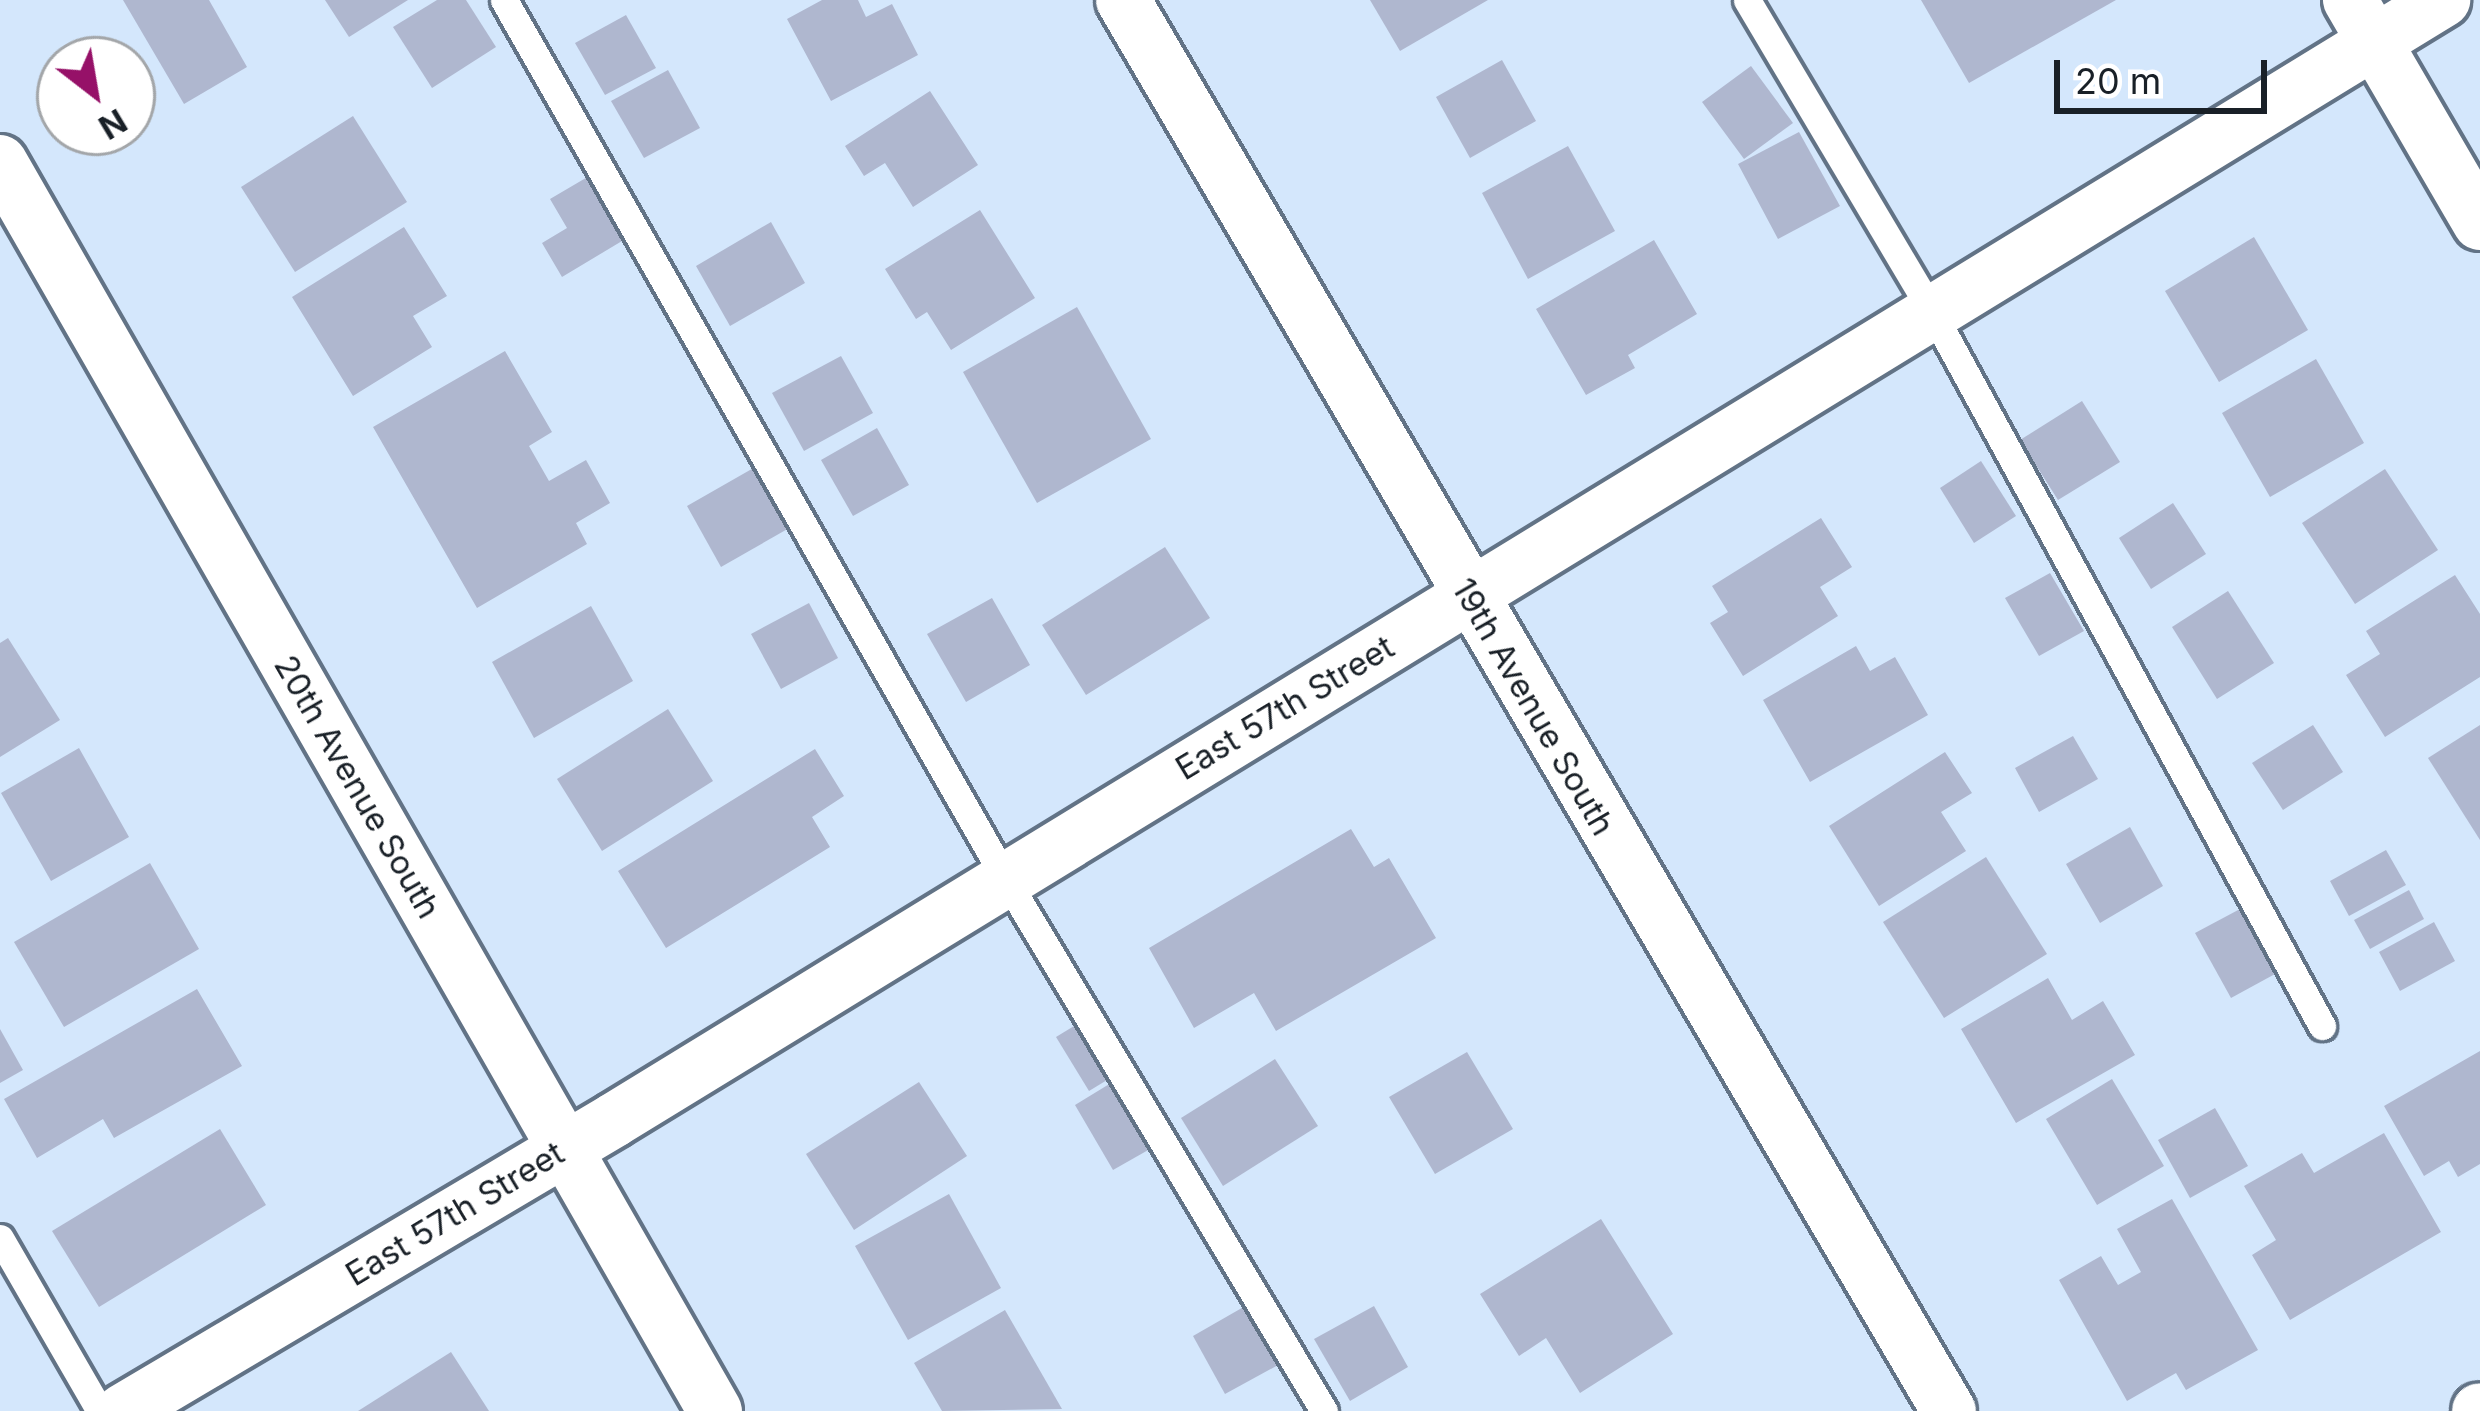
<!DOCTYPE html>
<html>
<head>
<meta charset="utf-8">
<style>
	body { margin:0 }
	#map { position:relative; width:2480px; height:1411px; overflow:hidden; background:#d4e7fc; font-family:Inter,sans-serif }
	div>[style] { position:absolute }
	.building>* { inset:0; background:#afb7cf }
	.roads { filter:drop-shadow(3px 0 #627386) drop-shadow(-3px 0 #627386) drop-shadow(0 3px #627386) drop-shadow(0 -3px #627386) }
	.service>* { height:27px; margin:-13.5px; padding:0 13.5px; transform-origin:13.5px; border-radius:13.5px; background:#fff }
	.minor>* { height:54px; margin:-27px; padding:0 27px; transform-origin:27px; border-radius:27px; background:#fff }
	span { translate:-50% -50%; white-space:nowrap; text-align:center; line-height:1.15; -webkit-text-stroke:10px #fff; paint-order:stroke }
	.street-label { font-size:33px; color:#192027 }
	.north { position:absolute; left:36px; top:36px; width:120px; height:120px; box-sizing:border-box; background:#fff; border:3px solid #a3a6a9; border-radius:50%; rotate:149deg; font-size:33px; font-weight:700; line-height:48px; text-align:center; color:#192027 }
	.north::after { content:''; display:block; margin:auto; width:42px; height:54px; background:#961168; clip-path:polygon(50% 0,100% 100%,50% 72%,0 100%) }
	.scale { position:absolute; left:2054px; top:60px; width:213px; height:54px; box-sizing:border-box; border:6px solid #192027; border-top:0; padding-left:15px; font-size:36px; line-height:42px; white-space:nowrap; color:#192027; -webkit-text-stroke:9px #fff; paint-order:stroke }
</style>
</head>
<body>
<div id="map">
	<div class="building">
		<div style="clip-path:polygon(123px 0,209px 0,247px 67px,184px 104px)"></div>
		<div style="clip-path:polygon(325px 0,408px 0,349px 37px)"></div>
		<div style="clip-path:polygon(437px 0,466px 0,496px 47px,432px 88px,393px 27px)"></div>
		<div style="clip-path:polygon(822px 0,858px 0,866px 17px,892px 4px,918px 55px,831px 101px,787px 19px)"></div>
		<div style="clip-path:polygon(1370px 0,1488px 0,1400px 51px)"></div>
		<div style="clip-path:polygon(1921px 0,2116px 0,1969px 83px)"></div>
		<div style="clip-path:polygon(626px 15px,656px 68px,605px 95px,575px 43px)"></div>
		<div style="clip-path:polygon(1502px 60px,1536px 121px,1470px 158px,1436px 97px)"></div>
		<div style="clip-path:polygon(1751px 66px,1793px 123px,1744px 159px,1702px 102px)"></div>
		<div style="clip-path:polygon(668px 70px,700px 128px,644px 158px,611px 101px)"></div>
		<div style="clip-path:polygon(930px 91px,978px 165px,913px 207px,885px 163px,864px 176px,845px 146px)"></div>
		<div style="clip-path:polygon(353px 116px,407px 202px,295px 272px,241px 187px)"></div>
		<div style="clip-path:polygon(1799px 132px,1840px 206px,1778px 239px,1738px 164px)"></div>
		<div style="clip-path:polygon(1568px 146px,1615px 231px,1528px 279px,1482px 193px)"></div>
		<div style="clip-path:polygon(596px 172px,632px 235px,562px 277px,542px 243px,567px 228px,550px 199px)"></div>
		<div style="clip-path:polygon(980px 210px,1035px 298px,951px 350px,927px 312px,916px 319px,885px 269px)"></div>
		<div style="clip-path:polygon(771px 222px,805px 283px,730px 326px,696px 266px)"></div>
		<div style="clip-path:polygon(404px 227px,447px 296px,413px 316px,432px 347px,353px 396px,292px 297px)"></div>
		<div style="clip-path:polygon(2254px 237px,2308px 330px,2219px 382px,2165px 291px)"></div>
		<div style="clip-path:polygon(1654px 240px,1697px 314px,1628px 355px,1635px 368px,1586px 395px,1536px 309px)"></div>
		<div style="clip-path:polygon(1077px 307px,1151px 439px,1037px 503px,963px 372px)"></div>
		<div style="clip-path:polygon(505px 351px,552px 432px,529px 446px,549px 481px,586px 460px,610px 503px,576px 523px,587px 544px,477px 608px,373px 427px)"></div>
		<div style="clip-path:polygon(841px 356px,873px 413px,804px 451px,772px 393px)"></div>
		<div style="clip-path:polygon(2316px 359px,2364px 443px,2270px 497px,2222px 413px)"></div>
		<div style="clip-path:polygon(2082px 401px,2120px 462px,2058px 500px,2020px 440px)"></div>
		<div style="clip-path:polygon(877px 428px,909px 485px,853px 516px,821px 460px)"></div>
		<div style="clip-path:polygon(1981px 461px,2016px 516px,1974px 543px,1940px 488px)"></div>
		<div style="clip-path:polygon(764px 462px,798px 523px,721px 567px,687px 506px)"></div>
		<div style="clip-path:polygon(2385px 469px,2438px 550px,2355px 604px,2302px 523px)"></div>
		<div style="clip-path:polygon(2173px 503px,2206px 554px,2151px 589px,2119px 538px)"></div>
		<div style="clip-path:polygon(1821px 518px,1852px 567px,1820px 587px,1838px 616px,1743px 676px,1710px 623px,1728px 612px,1712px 586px)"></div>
		<div style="clip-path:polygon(1165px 547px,1210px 618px,1086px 695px,1042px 625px)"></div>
		<div style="clip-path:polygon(2050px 573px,2084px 631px,2039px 656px,2005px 598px)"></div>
		<div style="clip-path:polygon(2455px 575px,2480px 614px,2480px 677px,2385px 737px,2346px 675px,2380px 654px,2366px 631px)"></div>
		<div style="clip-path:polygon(2228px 591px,2274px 663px,2217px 699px,2172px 627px)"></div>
		<div style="clip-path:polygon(992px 598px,1030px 665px,966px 702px,927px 634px)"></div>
		<div style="clip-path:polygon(809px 603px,838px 658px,781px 689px,751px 634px)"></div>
		<div style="clip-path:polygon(591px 606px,633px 681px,534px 738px,492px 662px)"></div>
		<div style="clip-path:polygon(8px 638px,60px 720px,0 757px,0 643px)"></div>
		<div style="clip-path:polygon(1856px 646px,1870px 671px,1895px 657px,1928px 715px,1810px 782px,1763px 700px)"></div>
		<div style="clip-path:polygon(668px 709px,713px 781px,602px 851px,557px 779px)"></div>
		<div style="clip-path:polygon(2313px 725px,2343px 772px,2283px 810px,2252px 763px)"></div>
		<div style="clip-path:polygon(2480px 725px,2480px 840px,2428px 758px)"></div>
		<div style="clip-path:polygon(2073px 736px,2098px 779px,2039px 812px,2015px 768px)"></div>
		<div style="clip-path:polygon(79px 748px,129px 837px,51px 881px,1px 793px)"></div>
		<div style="clip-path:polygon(815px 749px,844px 796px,812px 817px,830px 847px,666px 948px,618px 871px)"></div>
		<div style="clip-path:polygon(1945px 752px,1972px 793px,1941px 812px,1966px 851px,1879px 906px,1829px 826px)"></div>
		<div style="clip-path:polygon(2130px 827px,2163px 886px,2100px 923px,2066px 864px)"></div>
		<div style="clip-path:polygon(1351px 829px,1374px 867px,1389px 858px,1436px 938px,1276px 1031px,1254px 993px,1194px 1028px,1149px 948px)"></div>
		<div style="clip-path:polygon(2386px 850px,2406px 885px,2349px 916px,2330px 881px)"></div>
		<div style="clip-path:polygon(1986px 857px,2047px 954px,1944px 1018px,1883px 922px)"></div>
		<div style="clip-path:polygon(150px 863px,199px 949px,64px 1027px,14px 942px)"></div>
		<div style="clip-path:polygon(2409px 890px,2424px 919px,2370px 949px,2354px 920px)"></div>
		<div style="clip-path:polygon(2240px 909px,2275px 974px,2231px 998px,2195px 933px)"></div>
		<div style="clip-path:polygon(2434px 922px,2455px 961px,2400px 991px,2379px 952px)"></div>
		<div style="clip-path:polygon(2048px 978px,2072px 1020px,2103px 1001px,2135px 1055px,2016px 1123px,1961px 1029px)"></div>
		<div style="clip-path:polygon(197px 989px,242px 1066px,114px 1138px,103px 1119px,37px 1158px,4px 1099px)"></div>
		<div style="clip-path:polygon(1079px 1023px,1112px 1077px,1089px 1091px,1056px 1037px)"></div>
		<div style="clip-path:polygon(0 1029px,23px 1070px,0 1083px)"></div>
		<div style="clip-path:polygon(2480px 1051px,2480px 1164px,2458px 1177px,2449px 1161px,2424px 1176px,2384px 1106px)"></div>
		<div style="clip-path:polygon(1467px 1052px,1513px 1129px,1435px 1174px,1389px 1097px)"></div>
		<div style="clip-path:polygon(1275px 1059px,1318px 1126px,1223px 1186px,1181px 1118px)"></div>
		<div style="clip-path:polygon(2112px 1079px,2164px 1166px,2097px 1205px,2046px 1119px)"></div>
		<div style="clip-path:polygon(919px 1082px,967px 1156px,854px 1230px,806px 1154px)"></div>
		<div style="clip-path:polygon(1111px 1083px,1150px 1149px,1113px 1170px,1075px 1105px)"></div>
		<div style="clip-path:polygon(2215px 1108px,2248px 1166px,2190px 1198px,2158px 1140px)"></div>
		<div style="clip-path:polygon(220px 1129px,266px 1205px,99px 1307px,52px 1231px)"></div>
		<div style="clip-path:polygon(2384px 1133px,2441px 1232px,2290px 1320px,2252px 1255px,2276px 1240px,2244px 1186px,2302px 1153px,2314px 1173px)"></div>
		<div style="clip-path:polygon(949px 1194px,1001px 1288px,908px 1340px,855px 1246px)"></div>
		<div style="clip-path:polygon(2172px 1199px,2258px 1350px,2186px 1390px,2176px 1373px,2127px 1401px,2059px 1280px,2101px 1256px,2118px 1285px,2141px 1272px,2117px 1229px)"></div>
		<div style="clip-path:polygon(1601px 1219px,1673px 1334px,1580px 1393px,1546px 1338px,1519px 1356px,1480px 1294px)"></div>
		<div style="clip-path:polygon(1247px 1305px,1280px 1364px,1225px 1394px,1193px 1336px)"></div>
		<div style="clip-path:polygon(1374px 1306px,1408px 1367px,1350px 1401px,1314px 1339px)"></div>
		<div style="clip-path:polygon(1005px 1310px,1062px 1409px,942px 1411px,914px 1363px)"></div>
		<div style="clip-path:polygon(451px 1352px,489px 1411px,358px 1411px)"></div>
	</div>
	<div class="roads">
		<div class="service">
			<div style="left:504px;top:0;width:1011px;rotate:60.29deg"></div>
			<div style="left:1005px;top:878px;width:621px;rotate:59.1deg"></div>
			<div style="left:1747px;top:0;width:360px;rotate:59.3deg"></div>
			<div style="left:1931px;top:310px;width:816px;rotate:61.36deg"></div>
			<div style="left:0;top:1238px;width:200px;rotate:60deg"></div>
		</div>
		<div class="minor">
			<div style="left:1123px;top:0;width:1635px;rotate:59.66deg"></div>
			<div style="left:2350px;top:0;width:258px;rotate:59.8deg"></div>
			<div style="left:0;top:162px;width:1439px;rotate:60.21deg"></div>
			<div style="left:123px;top:1411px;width:571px;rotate:-30.65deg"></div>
			<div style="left:614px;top:1120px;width:2145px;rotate:-31.48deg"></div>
			<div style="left:2479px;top:1411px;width:1px;rotate:-45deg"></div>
		</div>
	</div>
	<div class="street-label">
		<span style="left:1533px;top:707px;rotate:60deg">19th Avenue South</span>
		<span style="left:1285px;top:708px;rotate:-31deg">East 57th Street</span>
		<span style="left:357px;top:787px;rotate:60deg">20th Avenue South</span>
		<span style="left:455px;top:1214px;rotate:-31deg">East 57th Street</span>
	</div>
	<div class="north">N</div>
	<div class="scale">20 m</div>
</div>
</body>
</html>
